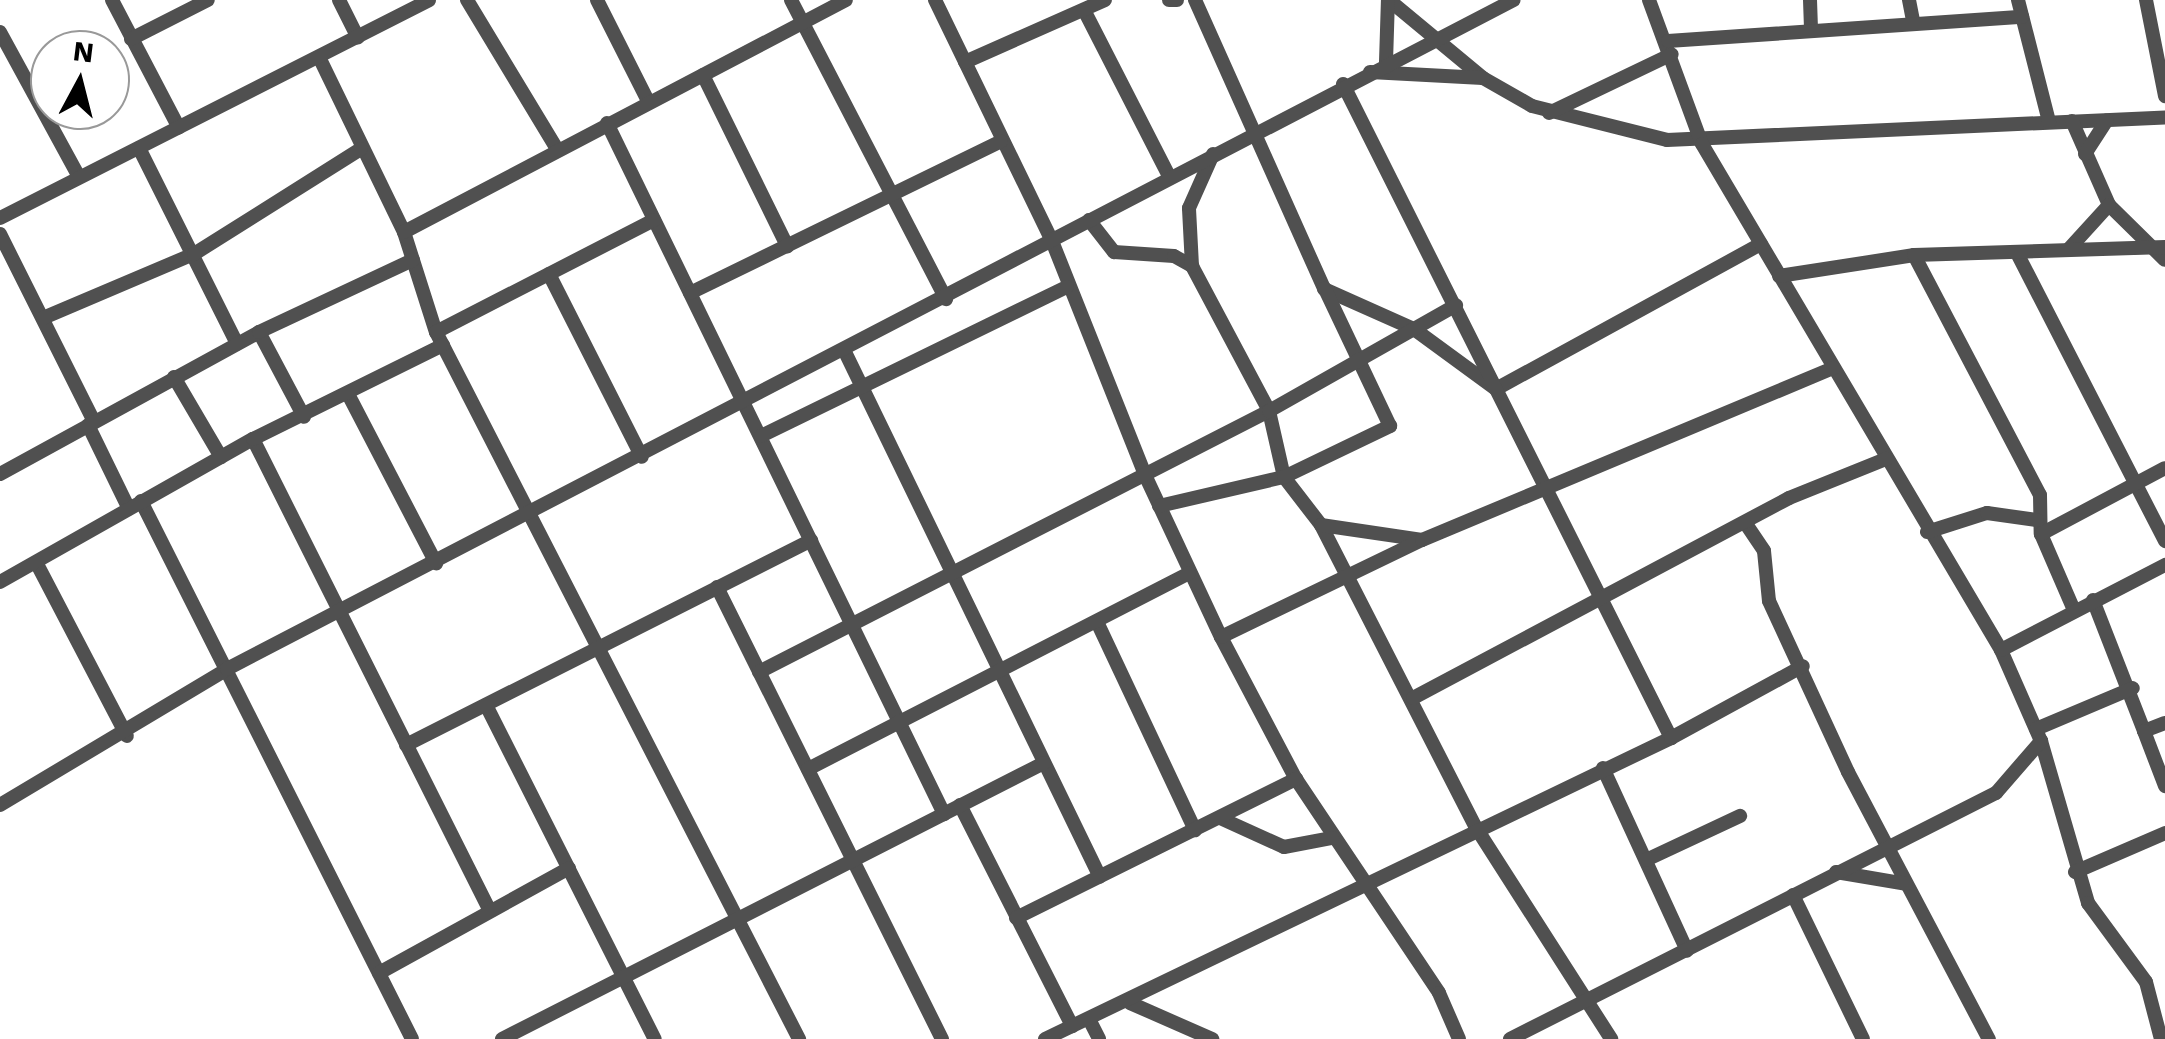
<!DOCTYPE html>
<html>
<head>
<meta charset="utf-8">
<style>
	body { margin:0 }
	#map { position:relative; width:2165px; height:1039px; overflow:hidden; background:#fff; font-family:"Work Sans",sans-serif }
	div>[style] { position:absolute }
	.minor>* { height:14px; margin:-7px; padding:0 7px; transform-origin:7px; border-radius:7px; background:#505050 }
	span { translate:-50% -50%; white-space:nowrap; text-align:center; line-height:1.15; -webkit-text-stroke:9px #fff; paint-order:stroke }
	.north { position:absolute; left:30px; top:30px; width:100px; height:100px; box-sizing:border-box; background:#fff; border:2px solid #999; border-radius:50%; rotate:7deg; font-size:28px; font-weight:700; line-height:40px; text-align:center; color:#000 }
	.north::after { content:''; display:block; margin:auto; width:35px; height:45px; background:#000; clip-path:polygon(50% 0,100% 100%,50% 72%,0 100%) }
</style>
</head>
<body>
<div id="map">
	<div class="minor">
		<div style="left:112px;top:0;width:144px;rotate:62.4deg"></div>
		<div style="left:339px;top:0;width:42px;rotate:63.4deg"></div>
		<div style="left:467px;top:0;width:174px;rotate:58.9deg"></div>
		<div style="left:597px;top:0;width:113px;rotate:63.2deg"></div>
		<div style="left:791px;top:0;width:337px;rotate:62.6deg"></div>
		<div style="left:935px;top:0;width:268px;rotate:64.1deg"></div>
		<div style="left:1052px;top:241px;width:252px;rotate:68.3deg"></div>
		<div style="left:1145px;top:475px;width:179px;rotate:64.9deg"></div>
		<div style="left:1221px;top:637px;width:161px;rotate:62.2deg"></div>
		<div style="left:1296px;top:779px;width:257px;rotate:56.2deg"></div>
		<div style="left:1439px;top:993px;width:50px;rotate:66.5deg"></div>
		<div style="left:1169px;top:0;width:8px"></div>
		<div style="left:1195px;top:0;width:316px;rotate:65.9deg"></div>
		<div style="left:1324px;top:289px;width:98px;rotate:24deg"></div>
		<div style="left:1414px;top:329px;width:102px;rotate:36.2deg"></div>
		<div style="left:1496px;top:389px;width:302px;rotate:-28.7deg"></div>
		<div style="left:1389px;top:0;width:122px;rotate:39.7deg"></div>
		<div style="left:1483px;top:78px;width:56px;rotate:29.7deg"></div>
		<div style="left:1532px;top:106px;width:139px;rotate:14.1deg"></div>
		<div style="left:1667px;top:140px;width:499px;rotate:-2.6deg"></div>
		<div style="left:1649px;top:0;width:153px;rotate:69.8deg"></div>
		<div style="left:1702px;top:144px;width:588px;rotate:59.42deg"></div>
		<div style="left:2001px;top:650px;width:99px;rotate:66.3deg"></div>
		<div style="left:2041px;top:741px;width:169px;rotate:73.8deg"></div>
		<div style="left:2088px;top:903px;width:98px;rotate:53.7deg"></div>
		<div style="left:2146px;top:982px;width:59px;rotate:75.3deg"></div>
		<div style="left:1810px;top:0;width:30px;rotate:88deg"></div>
		<div style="left:1909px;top:0;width:20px;rotate:79deg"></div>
		<div style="left:2018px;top:0;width:126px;rotate:75.7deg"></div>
		<div style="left:2146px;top:0;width:98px;rotate:78.8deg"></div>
		<div style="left:1084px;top:10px;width:184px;rotate:62.9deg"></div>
		<div style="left:0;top:32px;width:165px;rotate:61.4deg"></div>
		<div style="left:131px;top:39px;width:86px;rotate:-26.9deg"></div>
		<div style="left:1668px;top:41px;width:355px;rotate:-3.9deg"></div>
		<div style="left:319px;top:57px;width:195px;rotate:64.1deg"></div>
		<div style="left:404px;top:232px;width:105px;rotate:72.3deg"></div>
		<div style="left:436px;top:332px;width:795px;rotate:62.82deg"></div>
		<div style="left:965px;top:62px;width:153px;rotate:-23.9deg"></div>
		<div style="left:1386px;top:62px;width:62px;rotate:-88.2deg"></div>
		<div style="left:1370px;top:72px;width:113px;rotate:3deg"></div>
		<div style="left:703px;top:75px;width:191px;rotate:63.8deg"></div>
		<div style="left:1343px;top:84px;width:732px;rotate:63.36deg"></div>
		<div style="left:1549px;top:113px;width:136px;rotate:-25.6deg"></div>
		<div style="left:2072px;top:121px;width:92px;rotate:66.2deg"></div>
		<div style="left:2109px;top:205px;width:78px;rotate:44.5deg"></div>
		<div style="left:607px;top:123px;width:769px;rotate:64deg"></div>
		<div style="left:139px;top:148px;width:219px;rotate:63.4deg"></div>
		<div style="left:2085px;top:154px;width:40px;rotate:-57.1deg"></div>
		<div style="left:0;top:218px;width:481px;rotate:-26.9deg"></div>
		<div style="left:1089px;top:220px;width:41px;rotate:52deg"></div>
		<div style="left:1114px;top:252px;width:60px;rotate:3.8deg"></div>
		<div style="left:1174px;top:256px;width:21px;rotate:29deg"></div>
		<div style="left:1192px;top:266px;width:164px;rotate:62deg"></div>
		<div style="left:1269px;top:411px;width:68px;rotate:77.2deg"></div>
		<div style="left:1284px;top:477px;width:61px;rotate:52.4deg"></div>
		<div style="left:1321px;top:525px;width:338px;rotate:62.9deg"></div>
		<div style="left:1475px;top:826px;width:253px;rotate:57.4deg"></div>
		<div style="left:404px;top:232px;width:499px;rotate:-27.7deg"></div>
		<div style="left:0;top:234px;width:208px;rotate:63.4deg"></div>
		<div style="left:2068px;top:250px;width:61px;rotate:-47.7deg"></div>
		<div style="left:2017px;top:253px;width:324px;rotate:62.8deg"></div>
		<div style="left:1914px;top:255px;width:271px;rotate:62.3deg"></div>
		<div style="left:2040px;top:495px;width:39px;rotate:89deg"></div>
		<div style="left:2041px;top:534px;width:81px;rotate:66.6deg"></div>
		<div style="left:1192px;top:266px;width:58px;rotate:-93deg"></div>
		<div style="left:1189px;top:208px;width:59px;rotate:-66deg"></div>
		<div style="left:549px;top:274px;width:205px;rotate:63.1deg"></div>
		<div style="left:1779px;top:276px;width:137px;rotate:-8.8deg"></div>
		<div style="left:1914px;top:255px;width:251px;rotate:-1.8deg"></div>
		<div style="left:690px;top:293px;width:346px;rotate:-26deg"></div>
		<div style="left:43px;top:318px;width:164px;rotate:-23deg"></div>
		<div style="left:194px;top:254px;width:197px;rotate:-32.2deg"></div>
		<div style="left:259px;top:332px;width:96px;rotate:62.1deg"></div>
		<div style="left:436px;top:332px;width:245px;rotate:-27.2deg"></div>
		<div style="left:846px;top:354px;width:581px;rotate:64.1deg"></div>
		<div style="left:174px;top:377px;width:93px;rotate:59.6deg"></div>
		<div style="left:348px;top:394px;width:191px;rotate:62.5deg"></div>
		<div style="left:88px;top:425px;width:93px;rotate:64deg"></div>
		<div style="left:761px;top:436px;width:340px;rotate:-26deg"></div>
		<div style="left:253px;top:439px;width:526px;rotate:63.34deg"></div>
		<div style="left:0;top:474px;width:295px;rotate:-28.7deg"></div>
		<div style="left:259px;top:332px;width:170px;rotate:-25.1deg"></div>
		<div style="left:141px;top:501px;width:602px;rotate:63.26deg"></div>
		<div style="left:1159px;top:506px;width:128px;rotate:-13.1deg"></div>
		<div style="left:1284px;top:477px;width:118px;rotate:-25.7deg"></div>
		<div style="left:1390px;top:426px;width:152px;rotate:-115.4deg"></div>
		<div style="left:1746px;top:524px;width:32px;rotate:56deg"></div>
		<div style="left:1764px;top:551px;width:50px;rotate:84.3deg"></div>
		<div style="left:1769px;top:601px;width:188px;rotate:65.2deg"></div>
		<div style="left:1848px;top:772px;width:302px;rotate:62.2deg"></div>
		<div style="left:1321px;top:525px;width:102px;rotate:8.4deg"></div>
		<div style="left:1927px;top:532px;width:63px;rotate:-17.6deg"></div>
		<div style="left:1987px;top:513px;width:50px;rotate:8deg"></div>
		<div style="left:2041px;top:534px;width:140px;rotate:-28deg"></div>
		<div style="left:37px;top:564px;width:194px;rotate:62.4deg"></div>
		<div style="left:0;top:582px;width:291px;rotate:-29.5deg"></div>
		<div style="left:253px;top:439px;width:212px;rotate:-26.3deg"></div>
		<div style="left:717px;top:587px;width:505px;rotate:63.54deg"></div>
		<div style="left:2093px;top:600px;width:141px;rotate:68.7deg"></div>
		<div style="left:2144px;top:731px;width:22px;rotate:-21deg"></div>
		<div style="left:1098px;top:624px;width:228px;rotate:64.8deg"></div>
		<div style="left:1221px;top:637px;width:223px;rotate:-25.8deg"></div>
		<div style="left:1422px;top:540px;width:446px;rotate:-22.7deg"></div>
		<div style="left:2001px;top:650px;width:185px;rotate:-27.4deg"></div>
		<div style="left:759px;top:672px;width:573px;rotate:-27.1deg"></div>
		<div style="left:1269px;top:411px;width:215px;rotate:-29.5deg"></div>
		<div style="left:1413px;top:698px;width:426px;rotate:-28deg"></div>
		<div style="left:1789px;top:498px;width:105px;rotate:-21.9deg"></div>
		<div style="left:486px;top:705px;width:374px;rotate:63.2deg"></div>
		<div style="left:2036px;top:729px;width:105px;rotate:-22.9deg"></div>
		<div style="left:2144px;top:731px;width:59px;rotate:69.1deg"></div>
		<div style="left:406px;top:745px;width:454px;rotate:-26.8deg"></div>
		<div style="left:1603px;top:768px;width:201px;rotate:65.3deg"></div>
		<div style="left:808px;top:769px;width:428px;rotate:-27.2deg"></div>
		<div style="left:0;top:805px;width:265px;rotate:-30.9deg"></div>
		<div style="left:227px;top:669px;width:1450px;rotate:-27.47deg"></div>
		<div style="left:960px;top:805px;width:248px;rotate:63.1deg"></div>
		<div style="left:1220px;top:818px;width:70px;rotate:24.4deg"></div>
		<div style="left:1284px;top:847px;width:49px;rotate:-10.6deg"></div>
		<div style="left:1646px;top:860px;width:104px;rotate:-25.1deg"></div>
		<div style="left:1836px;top:872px;width:71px;rotate:9.7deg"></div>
		<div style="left:2075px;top:872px;width:98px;rotate:-23.4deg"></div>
		<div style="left:1793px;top:895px;width:160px;rotate:64.1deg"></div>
		<div style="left:1016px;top:918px;width:313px;rotate:-26.4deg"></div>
		<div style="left:379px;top:973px;width:217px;rotate:-28.9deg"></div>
		<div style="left:1130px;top:1003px;width:90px;rotate:23.7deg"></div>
		<div style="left:1089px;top:1019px;width:22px;rotate:63deg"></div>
		<div style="left:502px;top:1039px;width:608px;rotate:-26.99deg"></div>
		<div style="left:1045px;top:1039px;width:695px;rotate:-25.68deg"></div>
		<div style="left:1671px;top:738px;width:150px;rotate:-28.6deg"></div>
		<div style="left:1510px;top:1039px;width:545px;rotate:-26.85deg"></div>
		<div style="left:1996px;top:793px;width:69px;rotate:-49.1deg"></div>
	</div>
	<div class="north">N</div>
</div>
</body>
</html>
